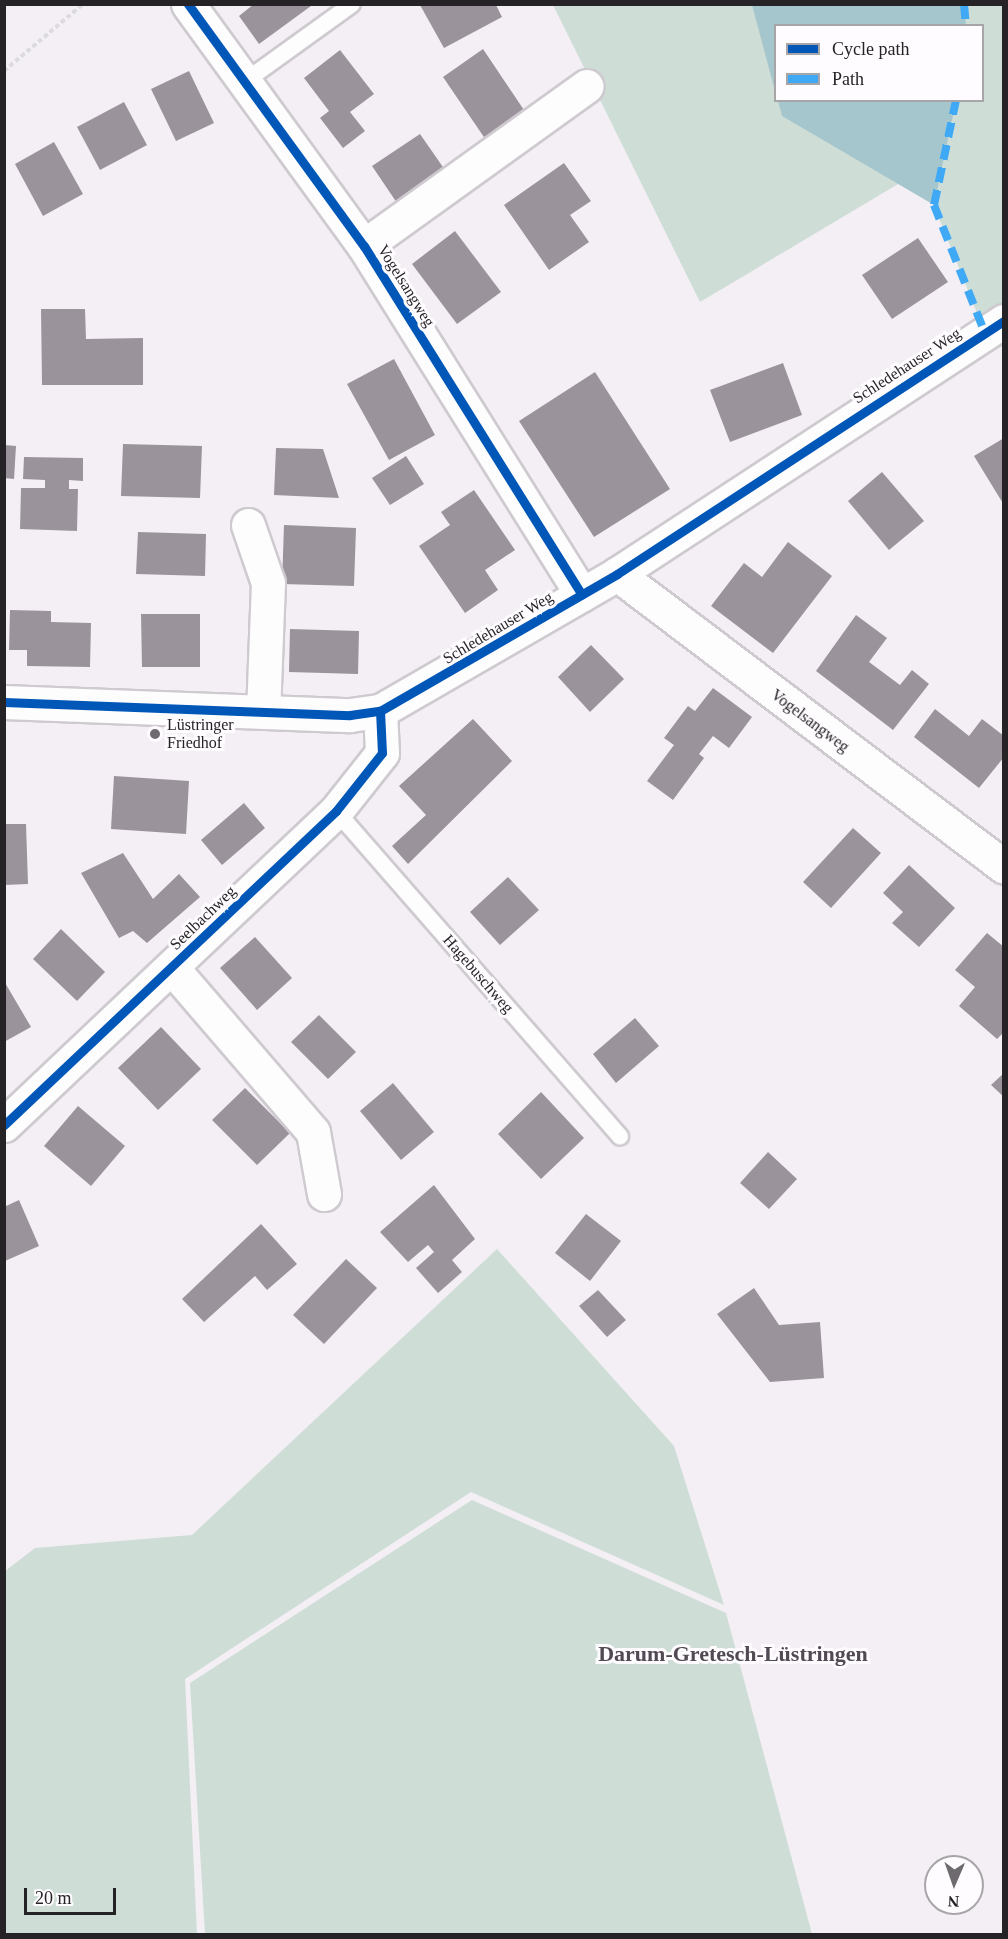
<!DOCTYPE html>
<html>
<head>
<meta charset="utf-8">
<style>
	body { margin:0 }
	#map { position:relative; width:1008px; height:1939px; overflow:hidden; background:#f4eff5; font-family:Georgia,serif }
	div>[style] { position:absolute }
	.green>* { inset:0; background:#ceded6 }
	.water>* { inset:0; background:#a6c6cd }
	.building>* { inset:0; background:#9a939b }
	.path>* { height:4px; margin-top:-2px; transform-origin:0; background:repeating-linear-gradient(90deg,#dbdadc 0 4.5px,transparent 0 7.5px) }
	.roads { filter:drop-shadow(2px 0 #cecacf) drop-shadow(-2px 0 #cecacf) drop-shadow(0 2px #cecacf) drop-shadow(0 -2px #cecacf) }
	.lane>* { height:16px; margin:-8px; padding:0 8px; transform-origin:8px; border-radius:8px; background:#fdfdfe }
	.street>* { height:33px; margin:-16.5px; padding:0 16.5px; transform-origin:16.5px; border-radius:16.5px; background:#fdfdfe }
	.quiet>* { height:8px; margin-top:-4px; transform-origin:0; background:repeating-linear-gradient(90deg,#3fa9f5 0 15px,transparent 0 23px) }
	.cycleway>* { height:9px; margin:-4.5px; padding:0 4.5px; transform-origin:4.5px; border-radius:4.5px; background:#0057b8 }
	.dots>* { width:16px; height:16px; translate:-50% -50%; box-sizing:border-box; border:3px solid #fefcff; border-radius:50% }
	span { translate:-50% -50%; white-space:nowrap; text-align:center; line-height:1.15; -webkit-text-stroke:6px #fefcff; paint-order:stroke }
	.street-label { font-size:16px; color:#262327 }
	.poi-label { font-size:16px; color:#262327 }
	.left { translate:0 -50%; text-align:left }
	.district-label { font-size:22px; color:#514953; font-weight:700 }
	.frame { position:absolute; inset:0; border:6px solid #262327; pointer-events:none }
	.legend { position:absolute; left:774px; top:24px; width:210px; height:78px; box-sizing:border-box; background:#fefcff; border:2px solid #a8a5a9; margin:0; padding:8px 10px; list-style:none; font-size:18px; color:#262327 }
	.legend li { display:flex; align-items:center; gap:12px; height:30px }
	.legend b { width:30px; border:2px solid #a8a5a9 }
	.north { position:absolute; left:924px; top:1855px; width:60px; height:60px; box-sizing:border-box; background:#fefcff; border:2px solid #a8a5a9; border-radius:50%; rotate:182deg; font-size:16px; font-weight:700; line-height:24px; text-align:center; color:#262327 }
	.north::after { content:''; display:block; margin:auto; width:21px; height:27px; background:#6e6a6f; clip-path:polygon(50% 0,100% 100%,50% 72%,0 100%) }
	.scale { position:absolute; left:24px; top:1888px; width:92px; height:27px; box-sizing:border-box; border:3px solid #262327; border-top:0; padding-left:8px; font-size:18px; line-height:21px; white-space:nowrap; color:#262327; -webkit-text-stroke:4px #fefcff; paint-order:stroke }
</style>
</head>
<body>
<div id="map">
	<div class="green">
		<div style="clip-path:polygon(evenodd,553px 5px,1003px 5px,1003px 321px,985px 333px,920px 171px,700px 302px,553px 5px,776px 26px,982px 26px,982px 100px,776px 100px,776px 26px)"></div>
		<div style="clip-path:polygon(497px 1249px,674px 1446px,724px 1605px,471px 1492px,185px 1679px,197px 1934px,5px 1934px,5px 1571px,35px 1548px,192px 1535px)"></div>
		<div style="clip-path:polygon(472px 1500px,726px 1613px,812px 1934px,205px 1934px,190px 1683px)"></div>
	</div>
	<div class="water">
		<div style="clip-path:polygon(752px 5px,964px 5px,966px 25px,776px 26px,775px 91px)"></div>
		<div style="clip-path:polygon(778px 101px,956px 101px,934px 205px,782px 116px)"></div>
	</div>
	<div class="building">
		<div style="clip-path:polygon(254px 4px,310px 4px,311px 6px,259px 44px,239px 16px)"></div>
		<div style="clip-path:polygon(420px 5px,496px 5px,502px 17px,444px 48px)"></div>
		<div style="clip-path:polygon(483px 49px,528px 116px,488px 143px,443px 77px)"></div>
		<div style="clip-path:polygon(340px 50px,374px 94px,350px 112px,365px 131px,343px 148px,320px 118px,329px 111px,304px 78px)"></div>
		<div style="clip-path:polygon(189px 71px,214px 123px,176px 141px,151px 89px)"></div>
		<div style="clip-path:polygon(124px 102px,147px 145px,100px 170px,77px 127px)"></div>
		<div style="clip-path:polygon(420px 134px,445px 170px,397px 203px,372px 166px)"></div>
		<div style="clip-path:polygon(54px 142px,83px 194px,43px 216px,15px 164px)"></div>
		<div style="clip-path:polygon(564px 163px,591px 201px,570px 215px,589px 242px,549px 270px,504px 205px)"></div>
		<div style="clip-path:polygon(455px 231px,501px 292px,457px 324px,412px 264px)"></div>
		<div style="clip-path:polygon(918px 238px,948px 282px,892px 319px,862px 275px)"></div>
		<div style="clip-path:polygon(41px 309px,85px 309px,86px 339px,143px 338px,143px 385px,42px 385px)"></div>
		<div style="clip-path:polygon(394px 359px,435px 435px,389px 460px,347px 384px)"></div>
		<div style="clip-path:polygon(783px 363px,802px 415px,730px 442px,710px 390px)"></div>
		<div style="clip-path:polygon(595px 372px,670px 489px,594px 537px,519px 421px)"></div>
		<div style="clip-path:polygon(1004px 438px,1004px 505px,974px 456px)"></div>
		<div style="clip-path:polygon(123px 444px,202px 446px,200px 498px,121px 496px)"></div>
		<div style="clip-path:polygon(4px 445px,16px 446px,14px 479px,4px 478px)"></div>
		<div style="clip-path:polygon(276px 448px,323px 449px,339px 498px,274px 495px)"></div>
		<div style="clip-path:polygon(406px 456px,424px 484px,390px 505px,372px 478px)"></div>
		<div style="clip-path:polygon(24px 457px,83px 458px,83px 481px,69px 480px,69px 489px,78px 489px,77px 531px,20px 529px,21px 488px,45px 488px,45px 480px,23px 479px)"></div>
		<div style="clip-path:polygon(882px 472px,924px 521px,889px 550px,848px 501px)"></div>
		<div style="clip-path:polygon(474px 490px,515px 550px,485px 570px,498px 590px,465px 613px,419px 546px,450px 525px,441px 512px)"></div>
		<div style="clip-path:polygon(284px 525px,356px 528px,354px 586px,282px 584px)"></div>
		<div style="clip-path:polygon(138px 532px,206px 534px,205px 576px,136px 574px)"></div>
		<div style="clip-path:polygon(788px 542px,832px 576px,773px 653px,711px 606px,744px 563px,762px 577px)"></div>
		<div style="clip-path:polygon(10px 610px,51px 611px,51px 622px,91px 623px,90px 667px,27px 666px,27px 650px,9px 650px)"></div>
		<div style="clip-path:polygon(141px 614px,200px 614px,200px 667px,142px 667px)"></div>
		<div style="clip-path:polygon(856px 615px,887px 638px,869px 662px,900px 685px,912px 670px,929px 684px,893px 730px,816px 671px)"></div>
		<div style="clip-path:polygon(290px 629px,359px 631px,358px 674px,289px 672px)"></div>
		<div style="clip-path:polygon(591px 645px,624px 679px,590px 712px,558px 677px)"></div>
		<div style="clip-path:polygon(713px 688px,752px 717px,729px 748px,713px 736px,699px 754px,704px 758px,673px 800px,647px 781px,674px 745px,664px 738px,688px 706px,695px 711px)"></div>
		<div style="clip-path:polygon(935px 709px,969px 736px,982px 719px,1004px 736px,1004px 757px,979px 788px,914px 737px)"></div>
		<div style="clip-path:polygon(473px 719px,512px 761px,408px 864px,392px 846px,426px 815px,399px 786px)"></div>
		<div style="clip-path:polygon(114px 776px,189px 781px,186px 834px,111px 829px)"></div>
		<div style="clip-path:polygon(244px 803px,265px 828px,222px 865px,201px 840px)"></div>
		<div style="clip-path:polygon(4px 824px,26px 824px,28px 884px,4px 885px)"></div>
		<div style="clip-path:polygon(853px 828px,881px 853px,831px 908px,803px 882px)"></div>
		<div style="clip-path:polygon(123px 853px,153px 899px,179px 874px,200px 897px,147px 943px,133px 931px,119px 938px,81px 873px)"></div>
		<div style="clip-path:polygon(909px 865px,955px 908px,919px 947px,892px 923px,903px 912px,883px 893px)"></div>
		<div style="clip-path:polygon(508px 877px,539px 910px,500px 945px,470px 912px)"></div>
		<div style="clip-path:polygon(61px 929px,105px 972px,77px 1001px,33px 959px)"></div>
		<div style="clip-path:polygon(987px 933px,1004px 947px,1004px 1032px,997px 1039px,959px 1006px,975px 987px,955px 970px)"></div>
		<div style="clip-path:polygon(255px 937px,292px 978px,257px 1010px,220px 968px)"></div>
		<div style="clip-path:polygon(4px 981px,31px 1027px,4px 1042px)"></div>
		<div style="clip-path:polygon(319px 1015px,356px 1052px,328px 1079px,291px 1042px)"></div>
		<div style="clip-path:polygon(635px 1018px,659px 1046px,616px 1083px,593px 1054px)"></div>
		<div style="clip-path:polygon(161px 1027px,201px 1069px,158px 1110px,118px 1068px)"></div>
		<div style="clip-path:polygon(1004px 1073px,1004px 1097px,991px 1085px)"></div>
		<div style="clip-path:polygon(393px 1083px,434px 1132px,401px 1160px,360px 1111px)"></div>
		<div style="clip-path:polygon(245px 1088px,290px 1133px,257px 1165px,212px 1120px)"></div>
		<div style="clip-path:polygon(541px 1092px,584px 1138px,541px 1179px,498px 1134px)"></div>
		<div style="clip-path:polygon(78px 1106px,125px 1146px,91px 1186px,44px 1146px)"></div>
		<div style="clip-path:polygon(768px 1152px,797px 1179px,769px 1209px,740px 1183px)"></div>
		<div style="clip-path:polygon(434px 1185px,475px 1239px,452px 1260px,462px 1272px,438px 1293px,416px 1268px,434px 1252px,428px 1245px,408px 1262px,380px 1232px)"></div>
		<div style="clip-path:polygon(19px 1200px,39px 1246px,5px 1261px,4px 1207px)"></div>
		<div style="clip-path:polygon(586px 1214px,621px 1241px,590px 1281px,555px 1253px)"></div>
		<div style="clip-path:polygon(261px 1224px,297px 1264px,267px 1290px,255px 1276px,204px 1322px,182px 1299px)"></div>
		<div style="clip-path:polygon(346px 1259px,377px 1288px,324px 1344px,293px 1315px)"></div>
		<div style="clip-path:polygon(754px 1288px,779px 1325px,820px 1322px,824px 1378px,770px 1382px,717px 1314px)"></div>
		<div style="clip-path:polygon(598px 1290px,626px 1320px,607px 1337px,579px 1306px)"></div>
	</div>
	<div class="path">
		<div style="left:4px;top:71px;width:104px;rotate:-40.3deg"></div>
	</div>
	<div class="roads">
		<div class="lane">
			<div style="left:244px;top:82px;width:133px;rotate:-35.8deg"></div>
			<div style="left:336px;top:811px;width:432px;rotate:48.9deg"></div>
		</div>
		<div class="street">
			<div style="left:188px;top:4px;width:299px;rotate:54deg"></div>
			<div style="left:364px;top:246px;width:411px;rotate:58deg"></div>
			<div style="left:364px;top:246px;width:274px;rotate:-35.7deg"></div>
			<div style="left:248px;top:525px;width:61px;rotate:71deg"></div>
			<div style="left:268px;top:583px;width:128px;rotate:92.2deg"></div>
			<div style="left:617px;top:574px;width:485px;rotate:37.1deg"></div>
			<div style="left:4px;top:702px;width:346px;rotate:2.2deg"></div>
			<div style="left:350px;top:715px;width:30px;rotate:-8deg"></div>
			<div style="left:380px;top:711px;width:274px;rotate:-30deg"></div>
			<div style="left:617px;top:574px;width:462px;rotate:-33.2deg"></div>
			<div style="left:172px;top:968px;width:216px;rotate:49.3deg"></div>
			<div style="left:313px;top:1132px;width:63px;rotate:79.9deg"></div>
			<div style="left:4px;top:1125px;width:457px;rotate:-43.4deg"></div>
			<div style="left:336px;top:811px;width:74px;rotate:-51.6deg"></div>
			<div style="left:382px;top:753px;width:42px;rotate:-92.7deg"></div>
		</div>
	</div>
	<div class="quiet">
		<div style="left:964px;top:4px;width:22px;rotate:85deg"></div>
		<div style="left:956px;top:100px;width:107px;rotate:101.8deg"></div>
		<div style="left:934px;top:205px;width:138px;rotate:68.3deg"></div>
	</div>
	<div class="cycleway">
		<div style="left:188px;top:4px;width:299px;rotate:54deg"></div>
		<div style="left:364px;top:246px;width:411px;rotate:58deg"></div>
		<div style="left:4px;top:702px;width:346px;rotate:2.2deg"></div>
		<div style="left:350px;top:715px;width:30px;rotate:-8deg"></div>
		<div style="left:380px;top:711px;width:274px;rotate:-30deg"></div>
		<div style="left:617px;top:574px;width:462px;rotate:-33.2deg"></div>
		<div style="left:4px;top:1125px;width:457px;rotate:-43.4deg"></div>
		<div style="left:336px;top:811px;width:74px;rotate:-51.6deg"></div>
		<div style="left:382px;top:753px;width:42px;rotate:-92.7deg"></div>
	</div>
	<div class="dots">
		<div style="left:155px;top:734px;background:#6e6a6f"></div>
	</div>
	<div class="street-label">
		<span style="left:406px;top:286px;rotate:58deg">Vogelsangweg</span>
		<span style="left:907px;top:366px;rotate:-33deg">Schledehauser Weg</span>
		<span style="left:498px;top:628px;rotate:-31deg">Schledehauser Weg</span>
		<span style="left:810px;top:721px;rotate:37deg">Vogelsangweg</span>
		<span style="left:203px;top:918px;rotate:-44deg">Seelbachweg</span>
		<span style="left:478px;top:974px;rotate:49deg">Hagebuschweg</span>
	</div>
	<div class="poi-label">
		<span class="left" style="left:167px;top:734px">Lüstringer<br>Friedhof</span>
	</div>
	<div class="district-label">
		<span style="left:733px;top:1654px">Darum-Gretesch-Lüstringen</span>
	</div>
	<div class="frame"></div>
	<ul class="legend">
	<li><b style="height:8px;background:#0057b8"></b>Cycle path</li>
	<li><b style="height:8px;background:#3fa9f5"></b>Path</li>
	</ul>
	<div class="north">N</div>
	<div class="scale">20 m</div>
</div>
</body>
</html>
